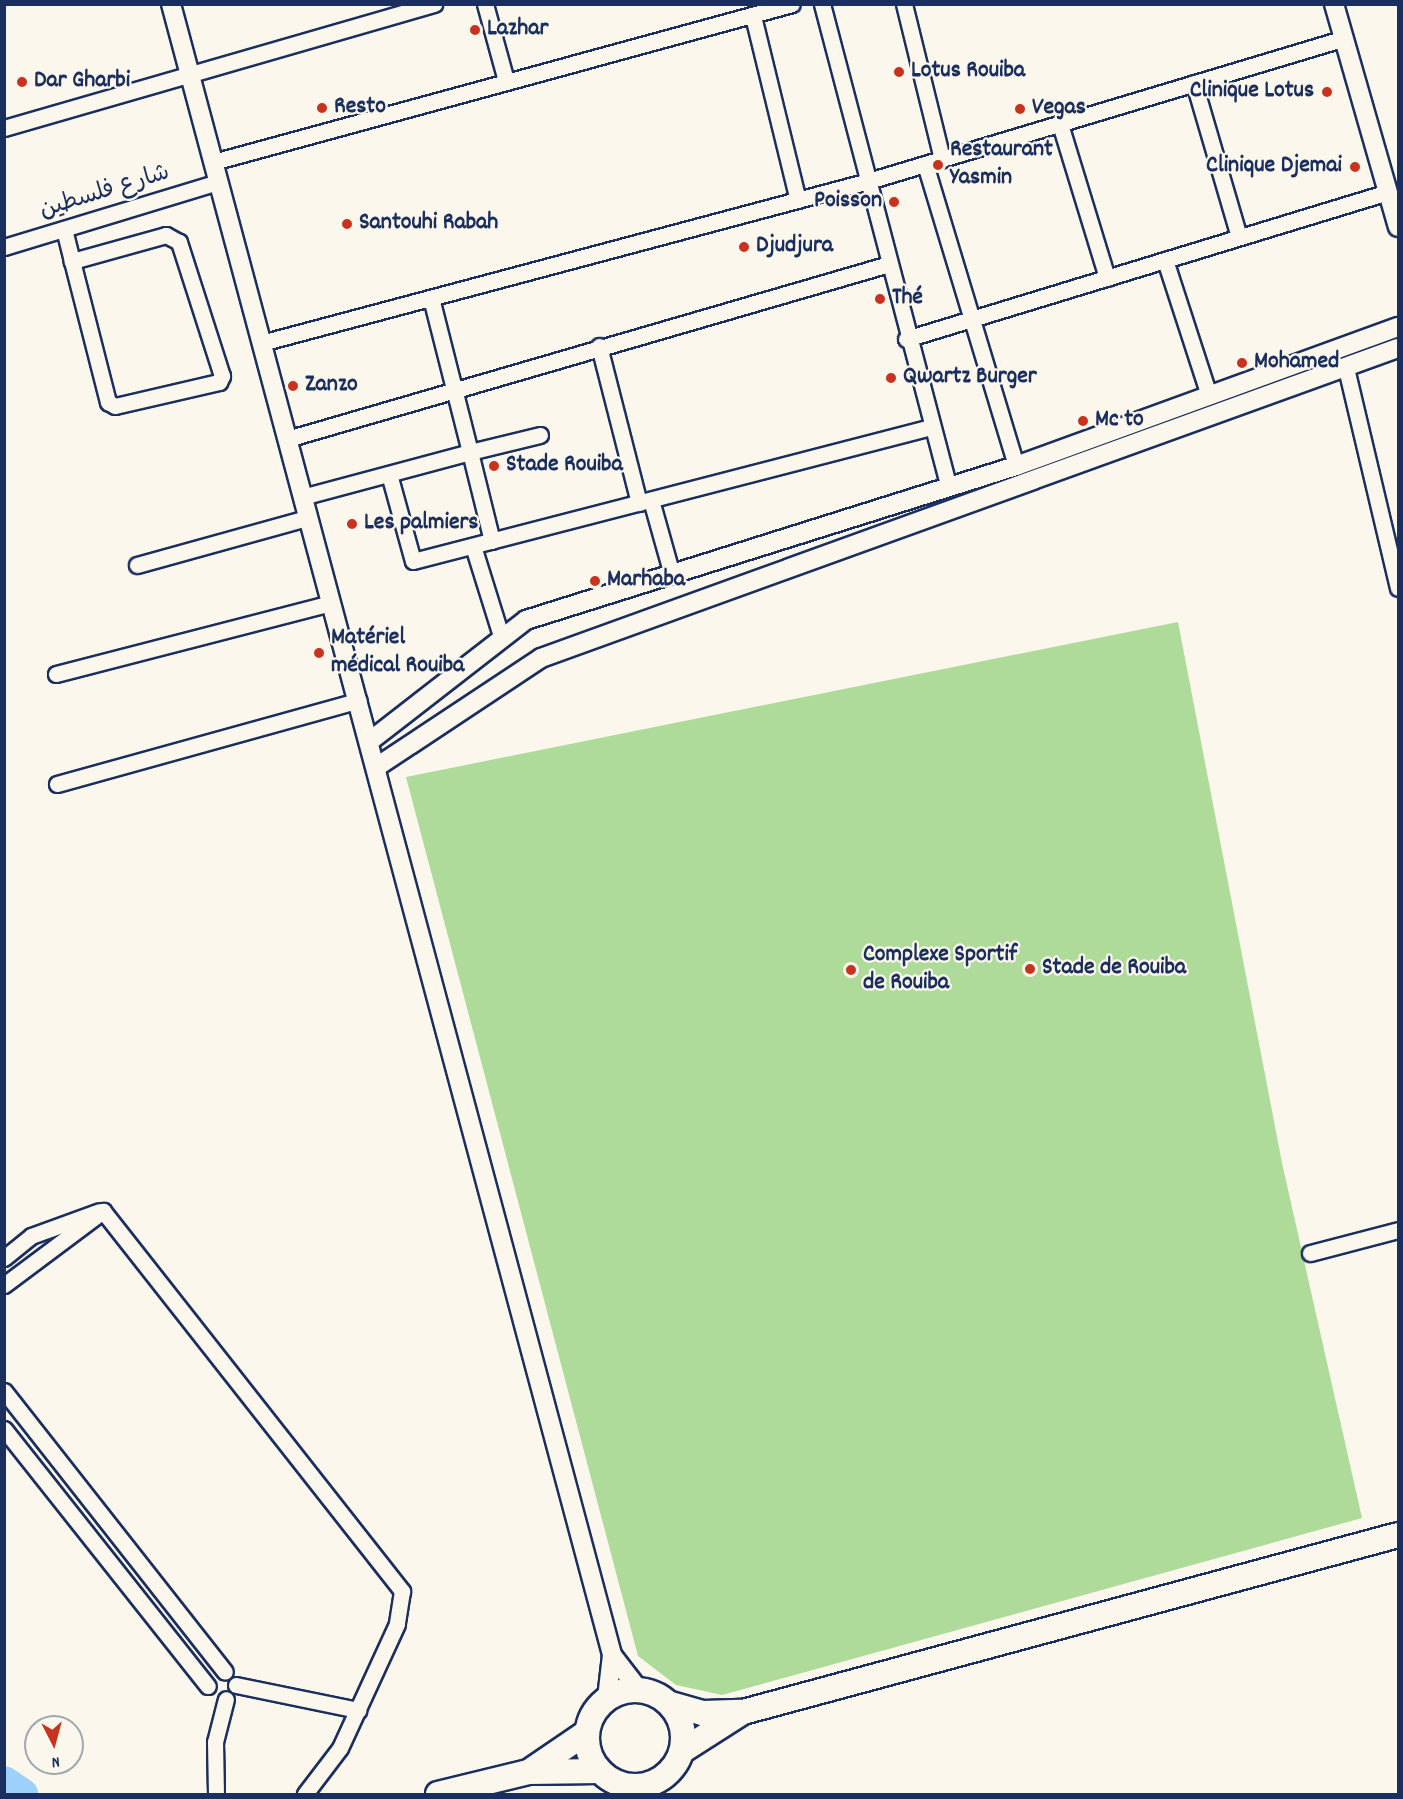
<!DOCTYPE html>
<html>
<head>
<meta charset="utf-8">
<style>
	body { margin:0 }
	#map { position:relative; width:1403px; height:1799px; overflow:hidden; background:#fbf7ec; font-family:Dekko,"Playpen Sans Arabic",sans-serif }
	div>[style] { position:absolute }
	.green>* { inset:0; background:#aedb9a }
	.river>* { height:32px; margin:-16px; padding:0 16px; transform-origin:16px; border-radius:16px; background:#9dd1fb }
	.roads { filter:drop-shadow(2px 0 #1b2f5e) drop-shadow(-2px 0 #1b2f5e) drop-shadow(0 2px #1b2f5e) drop-shadow(0 -2px #1b2f5e) }
	.minor>* { height:15px; margin:-7.5px; padding:0 7.5px; transform-origin:7.5px; border-radius:7.5px; background:#fbf7ec }
	.tertiary>* { height:18px; margin:-9px; padding:0 9px; transform-origin:9px; border-radius:9px; background:#fbf7ec }
	.primary>* { height:24px; margin:-12px; padding:0 12px; transform-origin:12px; border-radius:12px; background:#fbf7ec }
	.primary>.ring { margin:-12px; padding:0; box-sizing:content-box; background:none; border:24px solid #fbf7ec; border-radius:50% }
	.dots>* { width:16px; height:16px; translate:-50% -50%; box-sizing:border-box; border:3px solid #fbf7ec; border-radius:50% }
	span { translate:-50% -50%; white-space:nowrap; text-align:center; line-height:1.15; -webkit-text-stroke:4.5px #fbf7ec; paint-order:stroke }
	.poi-label { font-size:24px; color:#1b2f5e; font-weight:700 }
	.left { translate:0 -50%; text-align:left }
	.right { translate:-100% -50%; text-align:right }
	.street-label { font-size:24px; color:#1b2f5e }
	.frame { position:absolute; inset:0; border:6px solid #1b2f5e; pointer-events:none }
	.north { position:absolute; left:24px; top:1715px; width:60px; height:60px; box-sizing:border-box; background:#fbf7ec; border:2px solid #a1a7b3; border-radius:50%; rotate:174deg; font-size:16px; font-weight:700; line-height:24px; text-align:center; color:#1b2f5e }
	.north::after { content:''; display:block; margin:auto; width:21px; height:27px; background:#c8321e; clip-path:polygon(50% 0,100% 100%,50% 72%,0 100%) }
</style>
</head>
<body>
<div id="map">
	<div class="green">
		<div style="clip-path:polygon(1178px 622px,1282px 1163px,1362px 1518px,722px 1695px,676px 1685px,638px 1656px,406px 777px)"></div>
	</div>
	<div class="river">
		<div style="left:4px;top:1782px;width:22px;rotate:34deg"></div>
	</div>
	<div class="roads">
		<div class="minor">
			<div style="left:485px;top:4px;width:80px;rotate:74.7deg"></div>
			<div style="left:822px;top:4px;width:500px;rotate:75.3deg"></div>
			<div style="left:904px;top:4px;width:160px;rotate:76.2deg"></div>
			<div style="left:753px;top:16px;width:189px;rotate:76.3deg"></div>
			<div style="left:1194px;top:83px;width:160px;rotate:73.7deg"></div>
			<div style="left:1060px;top:124px;width:161px;rotate:73deg"></div>
			<div style="left:4px;top:128px;width:448px;rotate:-16.1deg"></div>
			<div style="left:213px;top:162px;width:600px;rotate:-15.26deg"></div>
			<div style="left:925px;top:164px;width:315px;rotate:73.2deg"></div>
			<div style="left:64px;top:229px;width:33px;rotate:76deg"></div>
			<div style="left:72px;top:261px;width:146px;rotate:75.7deg"></div>
			<div style="left:108px;top:402px;width:8px;rotate:30deg"></div>
			<div style="left:115px;top:406px;width:107px;rotate:-13deg"></div>
			<div style="left:219px;top:382px;width:7px;rotate:-63deg"></div>
			<div style="left:222px;top:376px;width:141px;rotate:-107.8deg"></div>
			<div style="left:179px;top:242px;width:15px;rotate:-152deg"></div>
			<div style="left:166px;top:235px;width:98px;rotate:164.5deg"></div>
			<div style="left:4px;top:247px;width:224px;rotate:-16.9deg"></div>
			<div style="left:1165px;top:260px;width:139px;rotate:72deg"></div>
			<div style="left:906px;top:339px;width:504px;rotate:-16.96deg"></div>
			<div style="left:261px;top:343px;width:625px;rotate:-14.93deg"></div>
			<div style="left:865px;top:182px;width:499px;rotate:-16.7deg"></div>
			<div style="left:599px;top:346px;width:162px;rotate:75.7deg"></div>
			<div style="left:1346px;top:368px;width:226px;rotate:76.7deg"></div>
			<div style="left:287px;top:439px;width:627px;rotate:-16.21deg"></div>
			<div style="left:389px;top:474px;width:90px;rotate:74.6deg"></div>
			<div style="left:413px;top:561px;width:535px;rotate:-14.5deg"></div>
			<div style="left:302px;top:497px;width:174px;rotate:-15deg"></div>
			<div style="left:470px;top:452px;width:159px;rotate:-104.2deg"></div>
			<div style="left:651px;top:500px;width:74px;rotate:74.3deg"></div>
			<div style="left:492px;top:541px;width:92px;rotate:-103.9deg"></div>
			<div style="left:470px;top:452px;width:72px;rotate:-13.7deg"></div>
			<div style="left:473px;top:546px;width:97px;rotate:72.7deg"></div>
			<div style="left:137px;top:565px;width:176px;rotate:-15.5deg"></div>
			<div style="left:56px;top:674px;width:283px;rotate:-14.5deg"></div>
			<div style="left:57px;top:784px;width:313px;rotate:-15.5deg"></div>
			<div style="left:103px;top:1211px;width:484px;rotate:51.8deg"></div>
			<div style="left:402px;top:1591px;width:33px;rotate:99deg"></div>
			<div style="left:397px;top:1624px;width:136px;rotate:114.7deg"></div>
			<div style="left:340px;top:1748px;width:58px;rotate:127.3deg"></div>
			<div style="left:1310px;top:1253px;width:91px;rotate:-14.6deg"></div>
			<div style="left:4px;top:1258px;width:35px;rotate:-39deg"></div>
			<div style="left:31px;top:1236px;width:73px;rotate:-19.9deg"></div>
			<div style="left:4px;top:1285px;width:124px;rotate:-36.8deg"></div>
			<div style="left:4px;top:1391px;width:357px;rotate:51.8deg"></div>
			<div style="left:4px;top:1429px;width:328px;rotate:51.6deg"></div>
			<div style="left:236px;top:1685px;width:125px;rotate:11.6deg"></div>
			<div style="left:216px;top:1794px;width:52px;rotate:-91.1deg"></div>
			<div style="left:215px;top:1742px;width:44px;rotate:-75.7deg"></div>
		</div>
		<div class="tertiary">
			<div style="left:171px;top:4px;width:1709px;rotate:75.04deg"></div>
			<div style="left:612px;top:1655px;width:43px;rotate:96.6deg"></div>
			<div style="left:1334px;top:4px;width:232px;rotate:74deg"></div>
			<div style="left:370px;top:741px;width:197px;rotate:-37.8deg"></div>
			<div style="left:526px;top:620px;width:514px;rotate:-17.45deg"></div>
			<div style="left:1016px;top:466px;width:407px;rotate:-20deg"></div>
			<div style="left:378px;top:766px;width:196px;rotate:-33.5deg"></div>
			<div style="left:541px;top:658px;width:911px;rotate:-19.89deg"></div>
			<div style="left:612px;top:1655px;width:44px;rotate:52.4deg"></div>
		</div>
		<div class="primary">
			<div class="ring" style="left:587px;top:1690px;width:72px;height:72px"></div>
			<div style="left:671px;top:1704px;width:33px;rotate:16deg"></div>
			<div style="left:703px;top:1713px;width:38px;rotate:-2deg"></div>
			<div style="left:682px;top:1751px;width:72px;rotate:-32.6deg"></div>
			<div style="left:743px;top:1712px;width:678px;rotate:-15.12deg"></div>
			<div style="left:533px;top:1769px;width:65px;rotate:-34.4deg"></div>
			<div style="left:438px;top:1794px;width:93px;rotate:-13.7deg"></div>
			<div style="left:528px;top:1772px;width:72px;rotate:-0.8deg"></div>
		</div>
	</div>
	<div class="dots">
		<div style="left:475px;top:30px;background:#c8321e"></div>
		<div style="left:899px;top:72px;background:#c8321e"></div>
		<div style="left:22px;top:82px;background:#c8321e"></div>
		<div style="left:1327px;top:92px;background:#c8321e"></div>
		<div style="left:322px;top:108px;background:#c8321e"></div>
		<div style="left:1020px;top:109px;background:#c8321e"></div>
		<div style="left:938px;top:165px;background:#c8321e"></div>
		<div style="left:1355px;top:167px;background:#c8321e"></div>
		<div style="left:894px;top:202px;background:#c8321e"></div>
		<div style="left:347px;top:224px;background:#c8321e"></div>
		<div style="left:744px;top:247px;background:#c8321e"></div>
		<div style="left:880px;top:299px;background:#c8321e"></div>
		<div style="left:1242px;top:363px;background:#c8321e"></div>
		<div style="left:891px;top:378px;background:#c8321e"></div>
		<div style="left:293px;top:386px;background:#c8321e"></div>
		<div style="left:1083px;top:421px;background:#c8321e"></div>
		<div style="left:494px;top:466px;background:#c8321e"></div>
		<div style="left:352px;top:524px;background:#c8321e"></div>
		<div style="left:595px;top:581px;background:#c8321e"></div>
		<div style="left:319px;top:653px;background:#c8321e"></div>
		<div style="left:1030px;top:969px;background:#c8321e"></div>
		<div style="left:851px;top:970px;background:#c8321e"></div>
	</div>
	<div class="poi-label">
		<span class="left" style="left:487px;top:30px">Lazhar</span>
		<span class="left" style="left:911px;top:72px">Lotus Rouiba</span>
		<span class="left" style="left:34px;top:82px">Dar Gharbi</span>
		<span class="right" style="left:1314px;top:92px">Clinique Lotus</span>
		<span class="left" style="left:334px;top:108px">Resto</span>
		<span class="left" style="left:1032px;top:109px">Vegas</span>
		<span class="left" style="left:950px;top:165px">Restaurant<br>Yasmin</span>
		<span class="right" style="left:1342px;top:167px">Clinique Djemai</span>
		<span class="right" style="left:882px;top:202px">Poisson</span>
		<span class="left" style="left:359px;top:224px">Santouhi Rabah</span>
		<span class="left" style="left:756px;top:247px">Djudjura</span>
		<span class="left" style="left:892px;top:299px">Thé</span>
		<span class="left" style="left:1254px;top:363px">Mohamed</span>
		<span class="left" style="left:903px;top:378px">Qwartz Burger</span>
		<span class="left" style="left:305px;top:386px">Zanzo</span>
		<span class="left" style="left:1095px;top:421px">Mc to</span>
		<span class="left" style="left:506px;top:466px">Stade Rouiba</span>
		<span class="left" style="left:364px;top:524px">Les palmiers</span>
		<span class="left" style="left:607px;top:581px">Marhaba</span>
		<span class="left" style="left:331px;top:653px">Matériel<br>médical Rouiba</span>
		<span class="left" style="left:863px;top:970px">Complexe Sportif<br>de Rouiba</span>
		<span class="left" style="left:1042px;top:969px">Stade de Rouiba</span>
	</div>
	<div class="street-label">
		<span style="left:105px;top:193px;rotate:-17deg">شارع فلسطين</span>
	</div>
	<div class="frame"></div>
	<div class="north">N</div>
</div>
</body>
</html>
